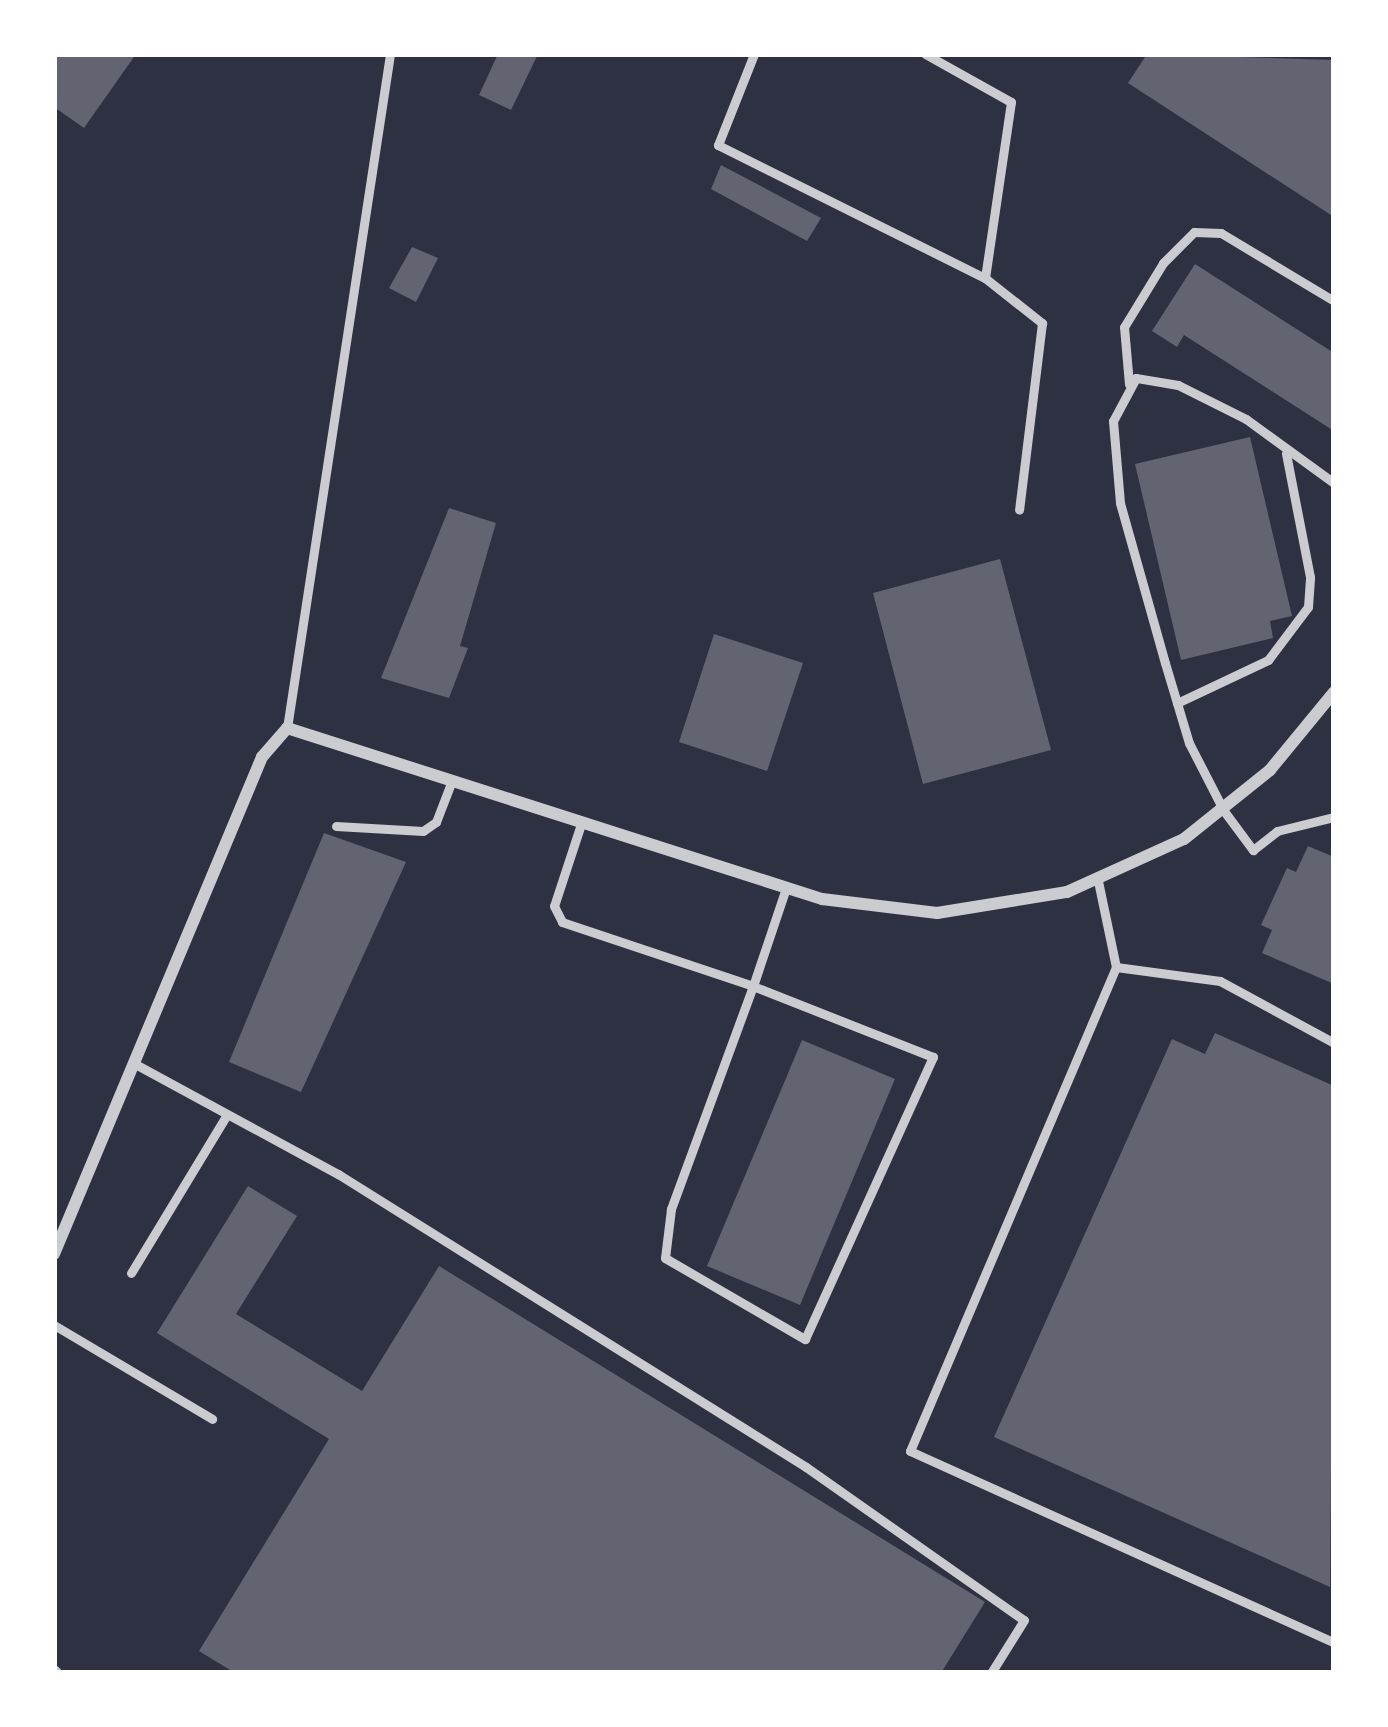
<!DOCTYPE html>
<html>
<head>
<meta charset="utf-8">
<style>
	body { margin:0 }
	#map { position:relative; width:1388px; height:1727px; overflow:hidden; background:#2d3142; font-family:Inter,sans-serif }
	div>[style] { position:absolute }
	.building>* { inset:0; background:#626471 }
	.service>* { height:9px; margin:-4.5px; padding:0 4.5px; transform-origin:4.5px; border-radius:4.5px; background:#caccd0 }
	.minor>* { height:12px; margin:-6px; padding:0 6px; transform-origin:6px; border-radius:6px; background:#caccd0 }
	span { translate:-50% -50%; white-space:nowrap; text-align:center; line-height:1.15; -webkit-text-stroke:12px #fff; paint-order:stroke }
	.frame { position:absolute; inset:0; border:57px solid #fff; pointer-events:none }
</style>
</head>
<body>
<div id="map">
	<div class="building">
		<div style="clip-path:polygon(54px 54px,136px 54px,84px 128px,54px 107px)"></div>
		<div style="clip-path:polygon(498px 54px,538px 54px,511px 110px,479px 95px)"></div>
		<div style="clip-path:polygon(1147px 54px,1334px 60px,1334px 217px,1128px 83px)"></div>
		<div style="clip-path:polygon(721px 165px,821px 218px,807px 241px,711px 189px)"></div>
		<div style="clip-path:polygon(412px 247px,438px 258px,416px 302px,389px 288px)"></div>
		<div style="clip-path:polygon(1195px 264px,1334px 353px,1334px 431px,1184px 335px,1177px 347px,1152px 331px)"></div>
		<div style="clip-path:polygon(1250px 437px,1292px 616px,1270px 621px,1273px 638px,1181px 660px,1135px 464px)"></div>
		<div style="clip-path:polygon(449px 508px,496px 523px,460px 646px,468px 648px,449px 698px,381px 678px)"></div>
		<div style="clip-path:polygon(1000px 559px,1051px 750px,923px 784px,873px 593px)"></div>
		<div style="clip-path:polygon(714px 634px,803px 663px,767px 771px,679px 742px)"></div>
		<div style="clip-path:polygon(324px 833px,406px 862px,301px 1092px,229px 1062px)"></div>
		<div style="clip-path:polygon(1308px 846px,1334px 857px,1334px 984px,1262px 953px,1272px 930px,1261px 925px,1287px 868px,1296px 872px)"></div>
		<div style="clip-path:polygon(1215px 1033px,1334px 1086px,1330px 1587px,994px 1437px,1172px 1039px,1205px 1054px)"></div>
		<div style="clip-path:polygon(802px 1040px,895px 1079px,800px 1305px,707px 1266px)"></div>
		<div style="clip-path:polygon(248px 1186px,297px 1216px,236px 1314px,362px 1391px,439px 1266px,985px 1602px,941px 1673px,235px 1673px,199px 1651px,329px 1439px,157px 1333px)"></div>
	</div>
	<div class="service">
		<div style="left:754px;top:54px;width:98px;rotate:111.6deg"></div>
		<div style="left:718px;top:145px;width:298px;rotate:26.5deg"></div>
		<div style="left:985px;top:278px;width:178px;rotate:-81.6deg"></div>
		<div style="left:1011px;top:102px;width:98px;rotate:-150.8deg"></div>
		<div style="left:985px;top:278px;width:73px;rotate:38.3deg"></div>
		<div style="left:1042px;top:323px;width:188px;rotate:97deg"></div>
		<div style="left:1129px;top:384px;width:57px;rotate:-95deg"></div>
		<div style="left:1124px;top:327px;width:75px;rotate:-58.6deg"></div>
		<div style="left:1163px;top:263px;width:44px;rotate:-45deg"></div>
		<div style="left:1194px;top:232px;width:27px;rotate:2deg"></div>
		<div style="left:1221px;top:233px;width:132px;rotate:31deg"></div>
		<div style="left:1334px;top:483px;width:109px;rotate:-144deg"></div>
		<div style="left:1246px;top:419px;width:76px;rotate:-153.4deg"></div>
		<div style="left:1178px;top:385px;width:43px;rotate:-170.5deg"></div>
		<div style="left:1136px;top:378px;width:49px;rotate:118.1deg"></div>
		<div style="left:1113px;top:421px;width:82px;rotate:85.1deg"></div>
		<div style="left:1120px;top:503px;width:166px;rotate:74.3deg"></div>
		<div style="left:1165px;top:663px;width:84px;rotate:73.3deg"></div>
		<div style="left:1189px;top:743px;width:76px;rotate:62.8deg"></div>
		<div style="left:1224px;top:811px;width:49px;rotate:53.4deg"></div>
		<div style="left:1253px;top:850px;width:31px;rotate:-38deg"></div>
		<div style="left:1277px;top:831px;width:59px;rotate:-13.8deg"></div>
		<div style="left:1177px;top:703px;width:101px;rotate:-25.3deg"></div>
		<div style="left:1268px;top:660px;width:66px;rotate:-53deg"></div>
		<div style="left:1308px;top:607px;width:30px;rotate:-86deg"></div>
		<div style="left:1310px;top:577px;width:126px;rotate:-101deg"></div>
		<div style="left:287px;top:728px;width:682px;rotate:-81.31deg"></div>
		<div style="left:581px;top:824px;width:86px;rotate:108.2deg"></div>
		<div style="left:554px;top:906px;width:18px;rotate:63deg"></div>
		<div style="left:562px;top:922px;width:201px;rotate:18.5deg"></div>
		<div style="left:753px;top:986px;width:238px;rotate:110.2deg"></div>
		<div style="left:671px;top:1209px;width:49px;rotate:97deg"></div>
		<div style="left:665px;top:1258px;width:162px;rotate:30.1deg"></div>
		<div style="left:805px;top:1339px;width:310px;rotate:-65.6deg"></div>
		<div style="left:933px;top:1057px;width:193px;rotate:-158.5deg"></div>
		<div style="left:753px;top:986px;width:103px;rotate:-71.4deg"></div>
		<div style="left:336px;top:826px;width:87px;rotate:3.3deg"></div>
		<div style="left:423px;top:831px;width:16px;rotate:-35deg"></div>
		<div style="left:436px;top:822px;width:42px;rotate:-69deg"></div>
		<div style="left:1098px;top:881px;width:88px;rotate:78.2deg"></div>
		<div style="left:1116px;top:967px;width:526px;rotate:113.06deg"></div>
		<div style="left:910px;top:1451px;width:465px;rotate:24.3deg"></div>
		<div style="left:1116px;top:967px;width:105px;rotate:7.7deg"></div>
		<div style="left:1220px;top:981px;width:130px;rotate:28.5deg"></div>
		<div style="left:137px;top:1065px;width:229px;rotate:28.5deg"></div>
		<div style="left:338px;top:1174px;width:552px;rotate:32.05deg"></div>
		<div style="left:806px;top:1467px;width:266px;rotate:35.1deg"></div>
		<div style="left:1024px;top:1620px;width:62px;rotate:121.9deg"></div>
		<div style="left:131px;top:1273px;width:184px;rotate:-58.8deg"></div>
		<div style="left:54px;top:1325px;width:184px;rotate:30.7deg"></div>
	</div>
	<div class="minor">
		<div style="left:54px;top:1254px;width:539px;rotate:-67.29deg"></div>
		<div style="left:262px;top:757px;width:38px;rotate:-49deg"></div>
		<div style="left:287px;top:728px;width:562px;rotate:17.73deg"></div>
		<div style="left:822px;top:899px;width:116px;rotate:6.9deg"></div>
		<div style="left:937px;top:913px;width:132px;rotate:-9.2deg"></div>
		<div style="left:1067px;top:892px;width:128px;rotate:-24.4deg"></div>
		<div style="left:1184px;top:839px;width:110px;rotate:-38.7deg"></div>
		<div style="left:1270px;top:770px;width:101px;rotate:-50.6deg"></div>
		<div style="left:54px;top:1671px;width:3px;rotate:45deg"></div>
	</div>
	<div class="frame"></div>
</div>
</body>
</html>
